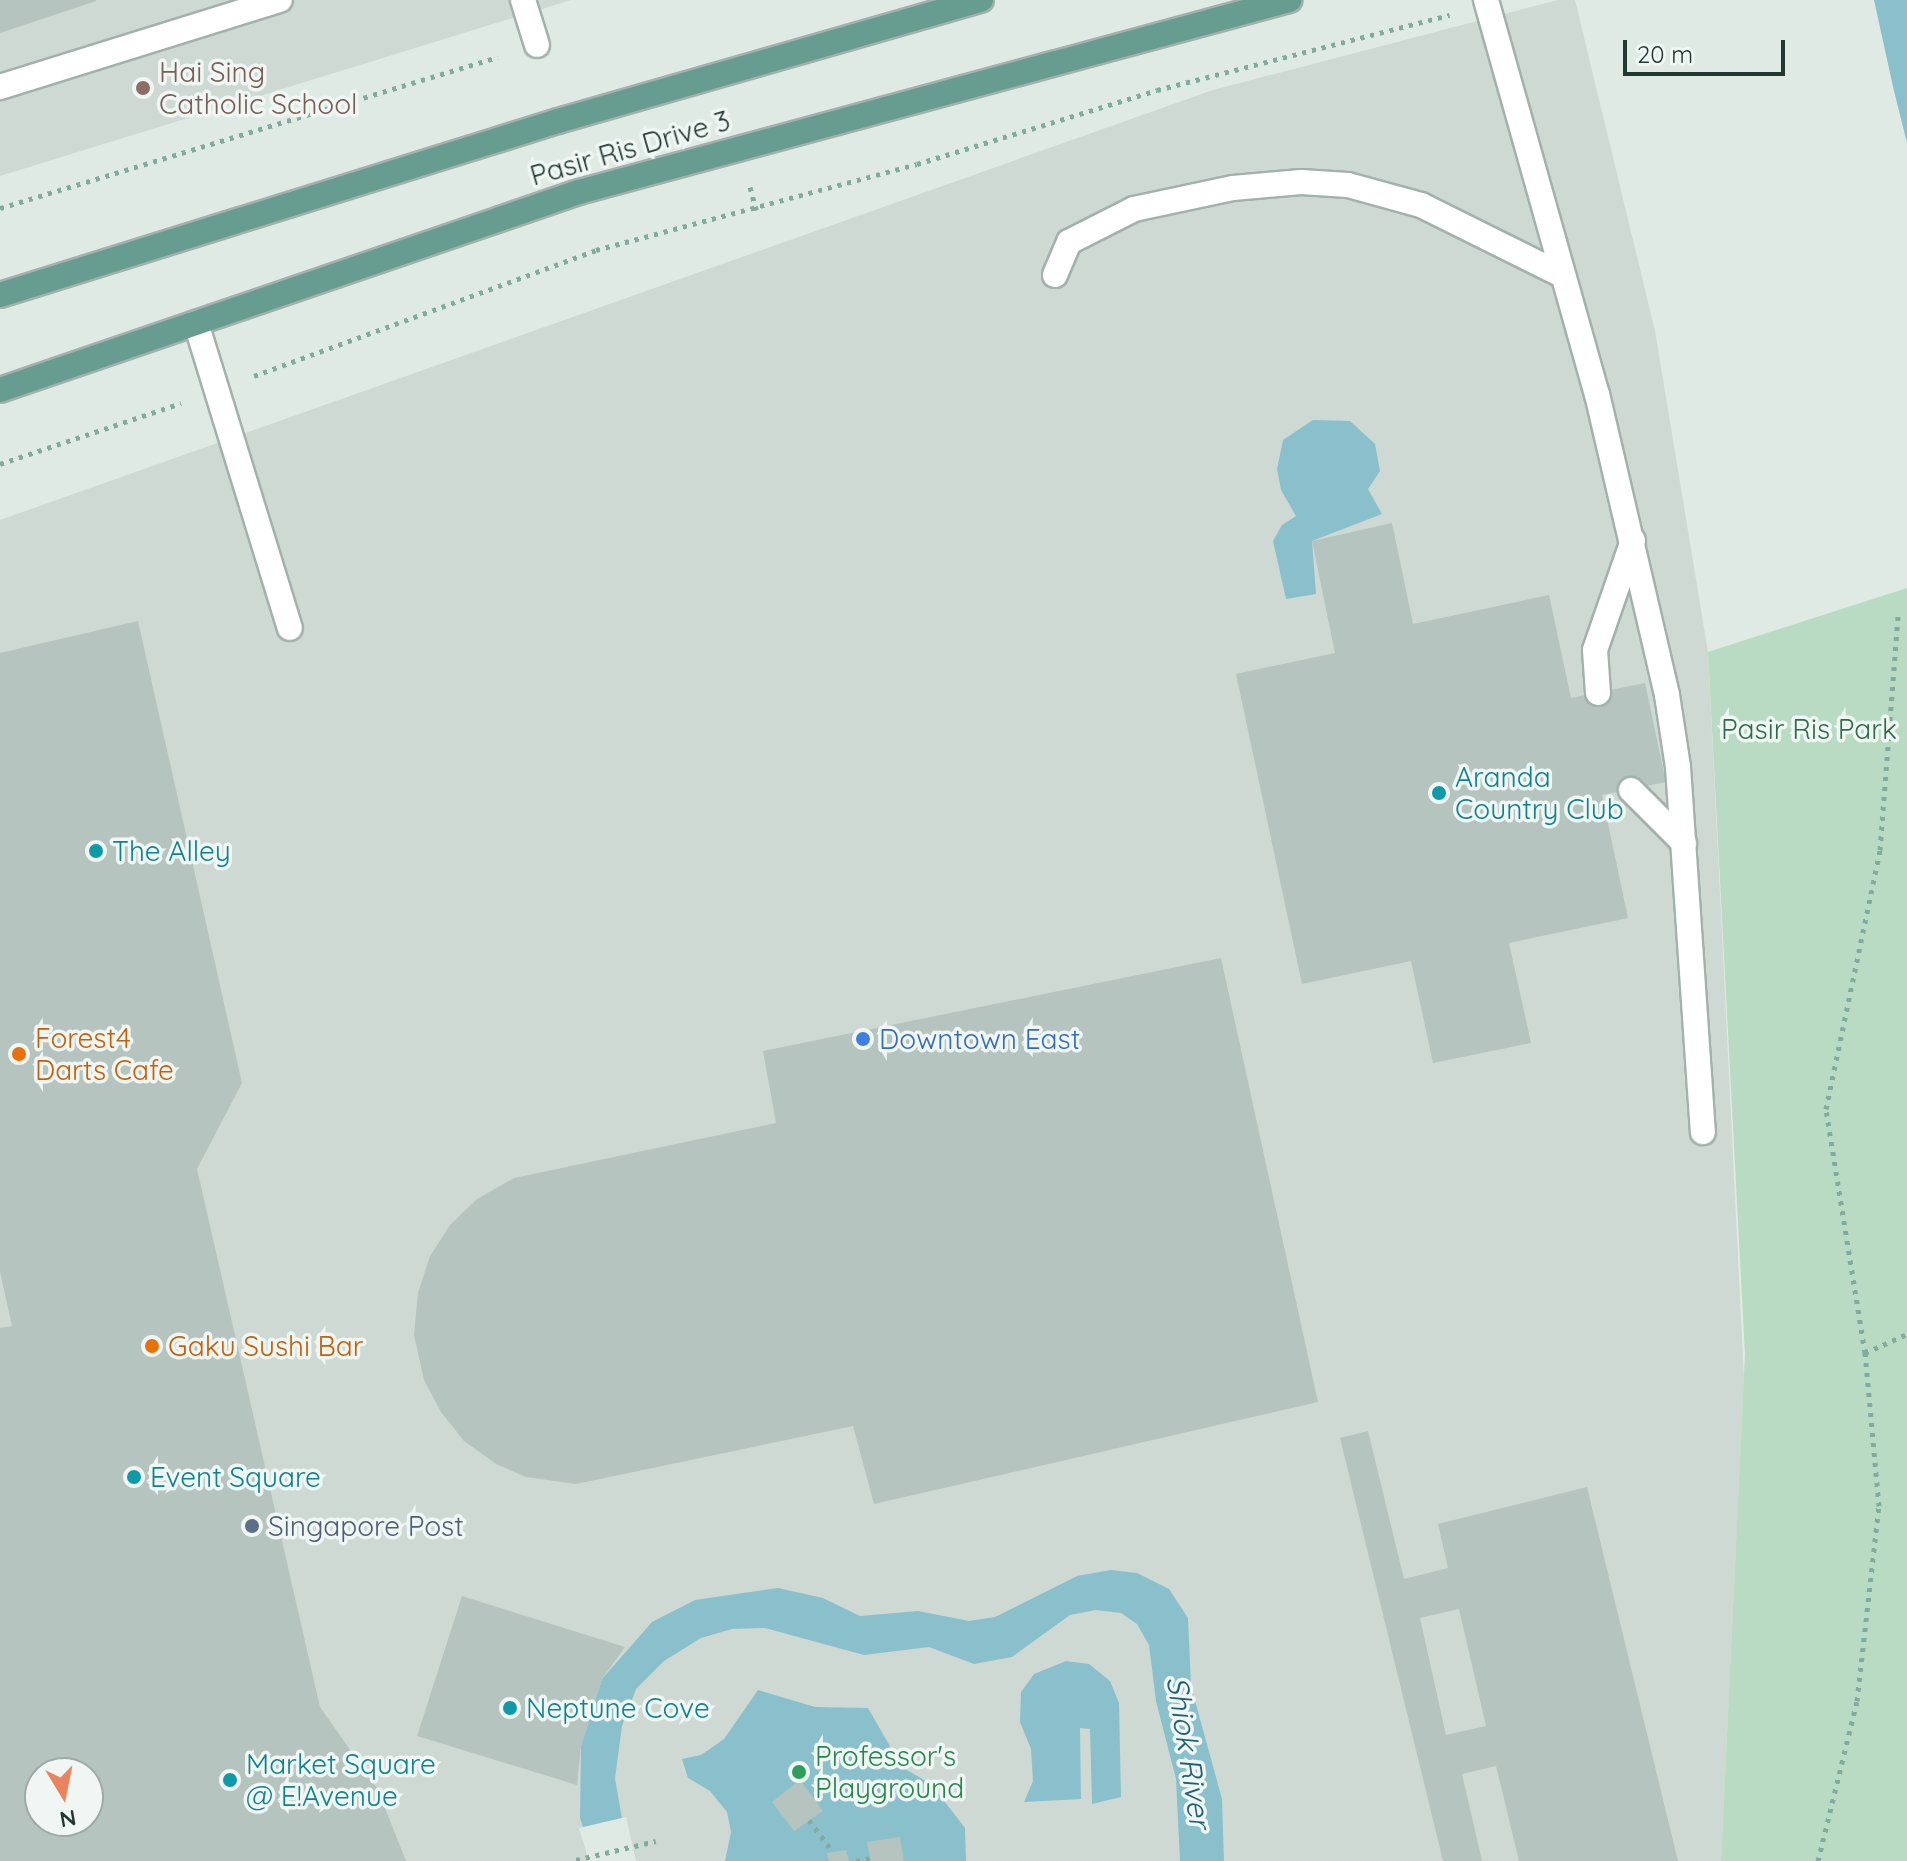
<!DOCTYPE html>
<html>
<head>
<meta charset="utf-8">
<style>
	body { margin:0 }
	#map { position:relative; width:1907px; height:1861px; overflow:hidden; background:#dfeae5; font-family:Quicksand,sans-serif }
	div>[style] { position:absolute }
	.built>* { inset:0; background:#ced9d4 }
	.green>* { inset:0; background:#b9dac3 }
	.water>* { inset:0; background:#8ac0cc }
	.pier>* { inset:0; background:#dfeae5 }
	.building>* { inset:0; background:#b5c4be }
	.path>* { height:5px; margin-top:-2.5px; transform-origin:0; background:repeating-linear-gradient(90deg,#82ab9f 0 4px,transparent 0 10px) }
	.roads { filter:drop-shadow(2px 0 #a3b1ac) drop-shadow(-2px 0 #a3b1ac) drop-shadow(0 2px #a3b1ac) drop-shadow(0 -2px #a3b1ac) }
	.service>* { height:24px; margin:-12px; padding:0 12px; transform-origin:12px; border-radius:12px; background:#fff }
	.primary>* { height:24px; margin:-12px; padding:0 12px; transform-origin:12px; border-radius:12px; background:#679c90 }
	.dots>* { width:22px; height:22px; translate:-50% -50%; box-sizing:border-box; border:4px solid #f0f6f3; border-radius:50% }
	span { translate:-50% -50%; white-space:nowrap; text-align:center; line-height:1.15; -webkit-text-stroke:7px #f0f6f3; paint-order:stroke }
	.education-label { font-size:28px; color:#785e54 }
	.left { translate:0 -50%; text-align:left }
	.street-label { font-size:28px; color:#223933 }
	.park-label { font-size:28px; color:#2e6d48 }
	.culture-label { font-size:28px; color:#0d838f }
	.food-label { font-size:28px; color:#c56008 }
	.shop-label { font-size:28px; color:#366cbe }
	.service-label { font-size:28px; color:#4e5e75 }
	.leisure-label { font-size:28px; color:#27864d }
	.water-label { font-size:30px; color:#206170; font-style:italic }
	.north { position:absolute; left:24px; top:1757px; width:80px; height:80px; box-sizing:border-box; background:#f0f6f3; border:2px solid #9eaaa6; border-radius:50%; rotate:170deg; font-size:22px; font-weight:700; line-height:32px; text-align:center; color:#223933 }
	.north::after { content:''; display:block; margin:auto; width:28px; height:36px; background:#e9845e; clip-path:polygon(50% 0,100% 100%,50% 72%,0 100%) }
	.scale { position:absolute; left:1623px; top:40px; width:162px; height:36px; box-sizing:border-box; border:4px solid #223933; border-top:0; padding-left:10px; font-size:24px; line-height:28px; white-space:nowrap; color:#223933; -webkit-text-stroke:6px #f0f6f3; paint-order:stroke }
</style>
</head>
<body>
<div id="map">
	<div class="built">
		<div style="clip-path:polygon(0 0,571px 0,0 176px)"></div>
		<div style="clip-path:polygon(evenodd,1558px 0,1575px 0,1655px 331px,1708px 652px,1744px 1378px,1721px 1861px,0 1861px,0 520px,1213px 90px,1558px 0,40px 1773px,88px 1773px,88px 1821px,40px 1821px,40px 1773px)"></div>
	</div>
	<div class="green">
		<div style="clip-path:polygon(1907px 588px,1907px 1861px,1721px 1861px,1745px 1354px,1708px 652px)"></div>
	</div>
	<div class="water">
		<div style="clip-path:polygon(1874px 0,1907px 0,1907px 143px,1894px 91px)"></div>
		<div style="clip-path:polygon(1313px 420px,1350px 421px,1375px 444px,1380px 471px,1368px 489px,1382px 514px,1312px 541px,1316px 594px,1286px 599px,1273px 541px,1282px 525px,1296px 516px,1281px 490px,1277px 469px,1283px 440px)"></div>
		<div style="clip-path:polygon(1111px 1570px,1137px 1573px,1169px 1589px,1188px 1618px,1191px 1686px,1222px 1799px,1224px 1861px,1180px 1861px,1176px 1779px,1156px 1701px,1149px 1645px,1137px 1624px,1121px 1613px,1096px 1610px,1070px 1615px,1012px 1657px,974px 1664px,929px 1647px,864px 1655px,765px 1628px,732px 1629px,701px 1638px,664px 1661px,636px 1689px,622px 1726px,615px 1778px,626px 1842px,594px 1861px,580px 1818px,581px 1746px,602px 1679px,652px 1622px,695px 1600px,778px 1588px,823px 1598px,860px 1616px,918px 1611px,969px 1621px,995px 1617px,1077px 1576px)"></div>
		<div style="clip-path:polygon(1066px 1661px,1089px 1664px,1110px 1681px,1119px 1703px,1121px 1797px,1092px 1804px,1090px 1729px,1080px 1728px,1081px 1799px,1024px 1802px,1033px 1781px,1031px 1749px,1020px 1722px,1021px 1692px,1034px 1674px)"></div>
		<div style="clip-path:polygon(758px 1690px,815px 1707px,868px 1708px,902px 1767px,931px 1784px,965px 1828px,966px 1861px,725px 1861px,731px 1832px,727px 1812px,710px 1791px,688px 1778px,682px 1759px,701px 1755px,724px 1739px)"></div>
	</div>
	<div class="pier">
		<div style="clip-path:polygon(626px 1817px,636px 1861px,589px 1861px,579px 1828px)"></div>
	</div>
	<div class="building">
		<div style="clip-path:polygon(0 0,96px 0,96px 1px,0 33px)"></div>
		<div style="clip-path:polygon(1392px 523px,1413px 624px,1549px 595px,1571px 698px,1645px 683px,1666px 782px,1602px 795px,1628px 918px,1509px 943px,1531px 1043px,1433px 1063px,1411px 961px,1302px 984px,1236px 674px,1335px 653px,1312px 541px)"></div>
		<div style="clip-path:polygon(evenodd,138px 621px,242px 1083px,197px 1169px,320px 1707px,377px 1788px,406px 1861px,0 1861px,0 1328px,12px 1326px,0 1272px,0 653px,138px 621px,40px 1773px,88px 1773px,88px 1821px,40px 1821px,40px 1773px)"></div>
		<div style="clip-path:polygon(1221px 958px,1318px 1402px,874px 1504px,853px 1426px,576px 1484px,526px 1477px,496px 1464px,464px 1441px,441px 1412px,424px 1380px,414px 1335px,418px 1293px,430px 1256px,450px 1225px,477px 1199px,514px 1178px,776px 1123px,763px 1051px)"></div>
		<div style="clip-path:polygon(evenodd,1368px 1431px,1404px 1579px,1448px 1568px,1438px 1524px,1587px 1487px,1678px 1861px,1519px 1861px,1496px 1766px,1462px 1774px,1482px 1861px,1443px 1861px,1340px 1438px,1368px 1431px,1459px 1609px,1486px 1726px,1446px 1735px,1420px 1618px,1459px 1609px)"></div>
		<div style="clip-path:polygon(462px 1596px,625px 1647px,602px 1679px,581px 1746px,577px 1785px,417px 1736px)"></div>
		<div style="clip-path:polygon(800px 1780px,823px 1811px,794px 1831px,772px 1802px)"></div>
		<div style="clip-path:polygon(900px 1837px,904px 1861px,871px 1861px,867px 1842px)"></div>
		<div style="clip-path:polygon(846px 1850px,849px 1861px,829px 1861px,827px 1853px)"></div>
	</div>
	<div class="path">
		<div style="left:750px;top:187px;width:24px;rotate:75deg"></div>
		<div style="left:0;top:208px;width:520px;rotate:-16.87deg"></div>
		<div style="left:254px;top:376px;width:364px;rotate:-20.2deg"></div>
		<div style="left:596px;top:250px;width:332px;rotate:-15deg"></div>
		<div style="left:917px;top:164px;width:251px;rotate:-17.1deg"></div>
		<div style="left:1157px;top:90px;width:302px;rotate:-14.4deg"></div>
		<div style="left:0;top:464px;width:191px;rotate:-18.6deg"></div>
		<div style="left:1865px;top:1353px;width:46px;rotate:-24.3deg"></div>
		<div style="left:809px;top:1820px;width:40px;rotate:53deg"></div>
		<div style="left:576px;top:1860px;width:82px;rotate:-13.4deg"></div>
		<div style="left:856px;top:1861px;width:14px;rotate:-12deg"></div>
		<div style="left:1818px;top:1861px;width:165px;rotate:-76.3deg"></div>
		<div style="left:1857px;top:1701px;width:196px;rotate:-83.6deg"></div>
		<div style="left:1879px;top:1506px;width:154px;rotate:-95.2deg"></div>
		<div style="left:1865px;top:1353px;width:247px;rotate:-99.1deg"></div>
		<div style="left:1826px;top:1109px;width:265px;rotate:-78.2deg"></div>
		<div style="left:1880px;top:850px;width:236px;rotate:-85.6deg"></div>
	</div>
	<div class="roads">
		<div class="service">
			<div style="left:523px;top:0;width:47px;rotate:72.7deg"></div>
			<div style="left:1486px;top:0;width:409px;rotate:74.3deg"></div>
			<div style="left:1597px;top:394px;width:309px;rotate:76.9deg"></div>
			<div style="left:1667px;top:695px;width:73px;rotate:81.3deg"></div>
			<div style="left:1678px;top:767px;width:366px;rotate:86.1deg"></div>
			<div style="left:0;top:87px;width:293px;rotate:-17.3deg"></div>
			<div style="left:1055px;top:275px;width:36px;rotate:-67deg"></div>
			<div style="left:1069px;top:242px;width:73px;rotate:-26.9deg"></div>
			<div style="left:1134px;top:209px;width:101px;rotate:-12deg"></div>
			<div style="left:1233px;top:188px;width:68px;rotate:-5deg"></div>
			<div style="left:1301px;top:182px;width:47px;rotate:3.7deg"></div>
			<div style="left:1348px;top:185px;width:76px;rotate:15.3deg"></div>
			<div style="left:1421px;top:205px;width:157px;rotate:26.4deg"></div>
			<div style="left:196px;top:323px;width:319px;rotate:72.9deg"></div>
			<div style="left:1598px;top:693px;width:43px;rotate:-94deg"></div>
			<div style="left:1595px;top:650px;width:116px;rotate:-70.9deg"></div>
			<div style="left:1631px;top:790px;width:75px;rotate:45deg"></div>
		</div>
		<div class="primary">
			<div style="left:0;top:295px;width:584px;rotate:-17.32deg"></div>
			<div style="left:558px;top:121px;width:440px;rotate:-16deg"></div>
			<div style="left:0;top:390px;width:612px;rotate:-18.88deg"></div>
			<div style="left:579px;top:192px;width:736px;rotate:-15.13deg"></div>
		</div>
	</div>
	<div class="dots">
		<div style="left:143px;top:88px;background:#8d6e63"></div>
		<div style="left:1439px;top:793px;background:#0f9aa8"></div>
		<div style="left:96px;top:851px;background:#0f9aa8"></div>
		<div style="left:863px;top:1039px;background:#3f7fe0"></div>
		<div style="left:19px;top:1054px;background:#e8710a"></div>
		<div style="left:152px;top:1346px;background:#e8710a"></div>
		<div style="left:134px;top:1477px;background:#0f9aa8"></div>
		<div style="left:252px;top:1526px;background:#5c6f8a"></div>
		<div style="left:510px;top:1708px;background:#0f9aa8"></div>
		<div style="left:799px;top:1772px;background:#2e9e5b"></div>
		<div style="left:230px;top:1780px;background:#0f9aa8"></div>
	</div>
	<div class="education-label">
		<span class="left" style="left:159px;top:88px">Hai Sing<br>Catholic School</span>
	</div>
	<div class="street-label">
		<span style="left:630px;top:148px;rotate:-16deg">Pasir Ris Drive 3</span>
	</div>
	<div class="park-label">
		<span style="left:1809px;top:729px">Pasir Ris Park</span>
	</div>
	<div class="culture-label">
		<span class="left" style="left:1455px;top:793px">Aranda<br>Country Club</span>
		<span class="left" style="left:112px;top:851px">The Alley</span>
		<span class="left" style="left:150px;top:1477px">Event Square</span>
		<span class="left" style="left:526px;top:1708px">Neptune Cove</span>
		<span class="left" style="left:246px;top:1780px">Market Square<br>@ E!Avenue</span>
	</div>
	<div class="food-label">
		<span class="left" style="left:35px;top:1054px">Forest4<br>Darts Cafe</span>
		<span class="left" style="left:168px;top:1346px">Gaku Sushi Bar</span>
	</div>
	<div class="shop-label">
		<span class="left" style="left:879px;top:1039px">Downtown East</span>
	</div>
	<div class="service-label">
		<span class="left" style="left:268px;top:1526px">Singapore Post</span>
	</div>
	<div class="leisure-label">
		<span class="left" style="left:815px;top:1772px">Professor's<br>Playground</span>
	</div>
	<div class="water-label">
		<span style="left:1189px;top:1752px;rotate:81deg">Shiok River</span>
	</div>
	<div class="north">N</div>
	<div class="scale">20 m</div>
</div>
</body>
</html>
